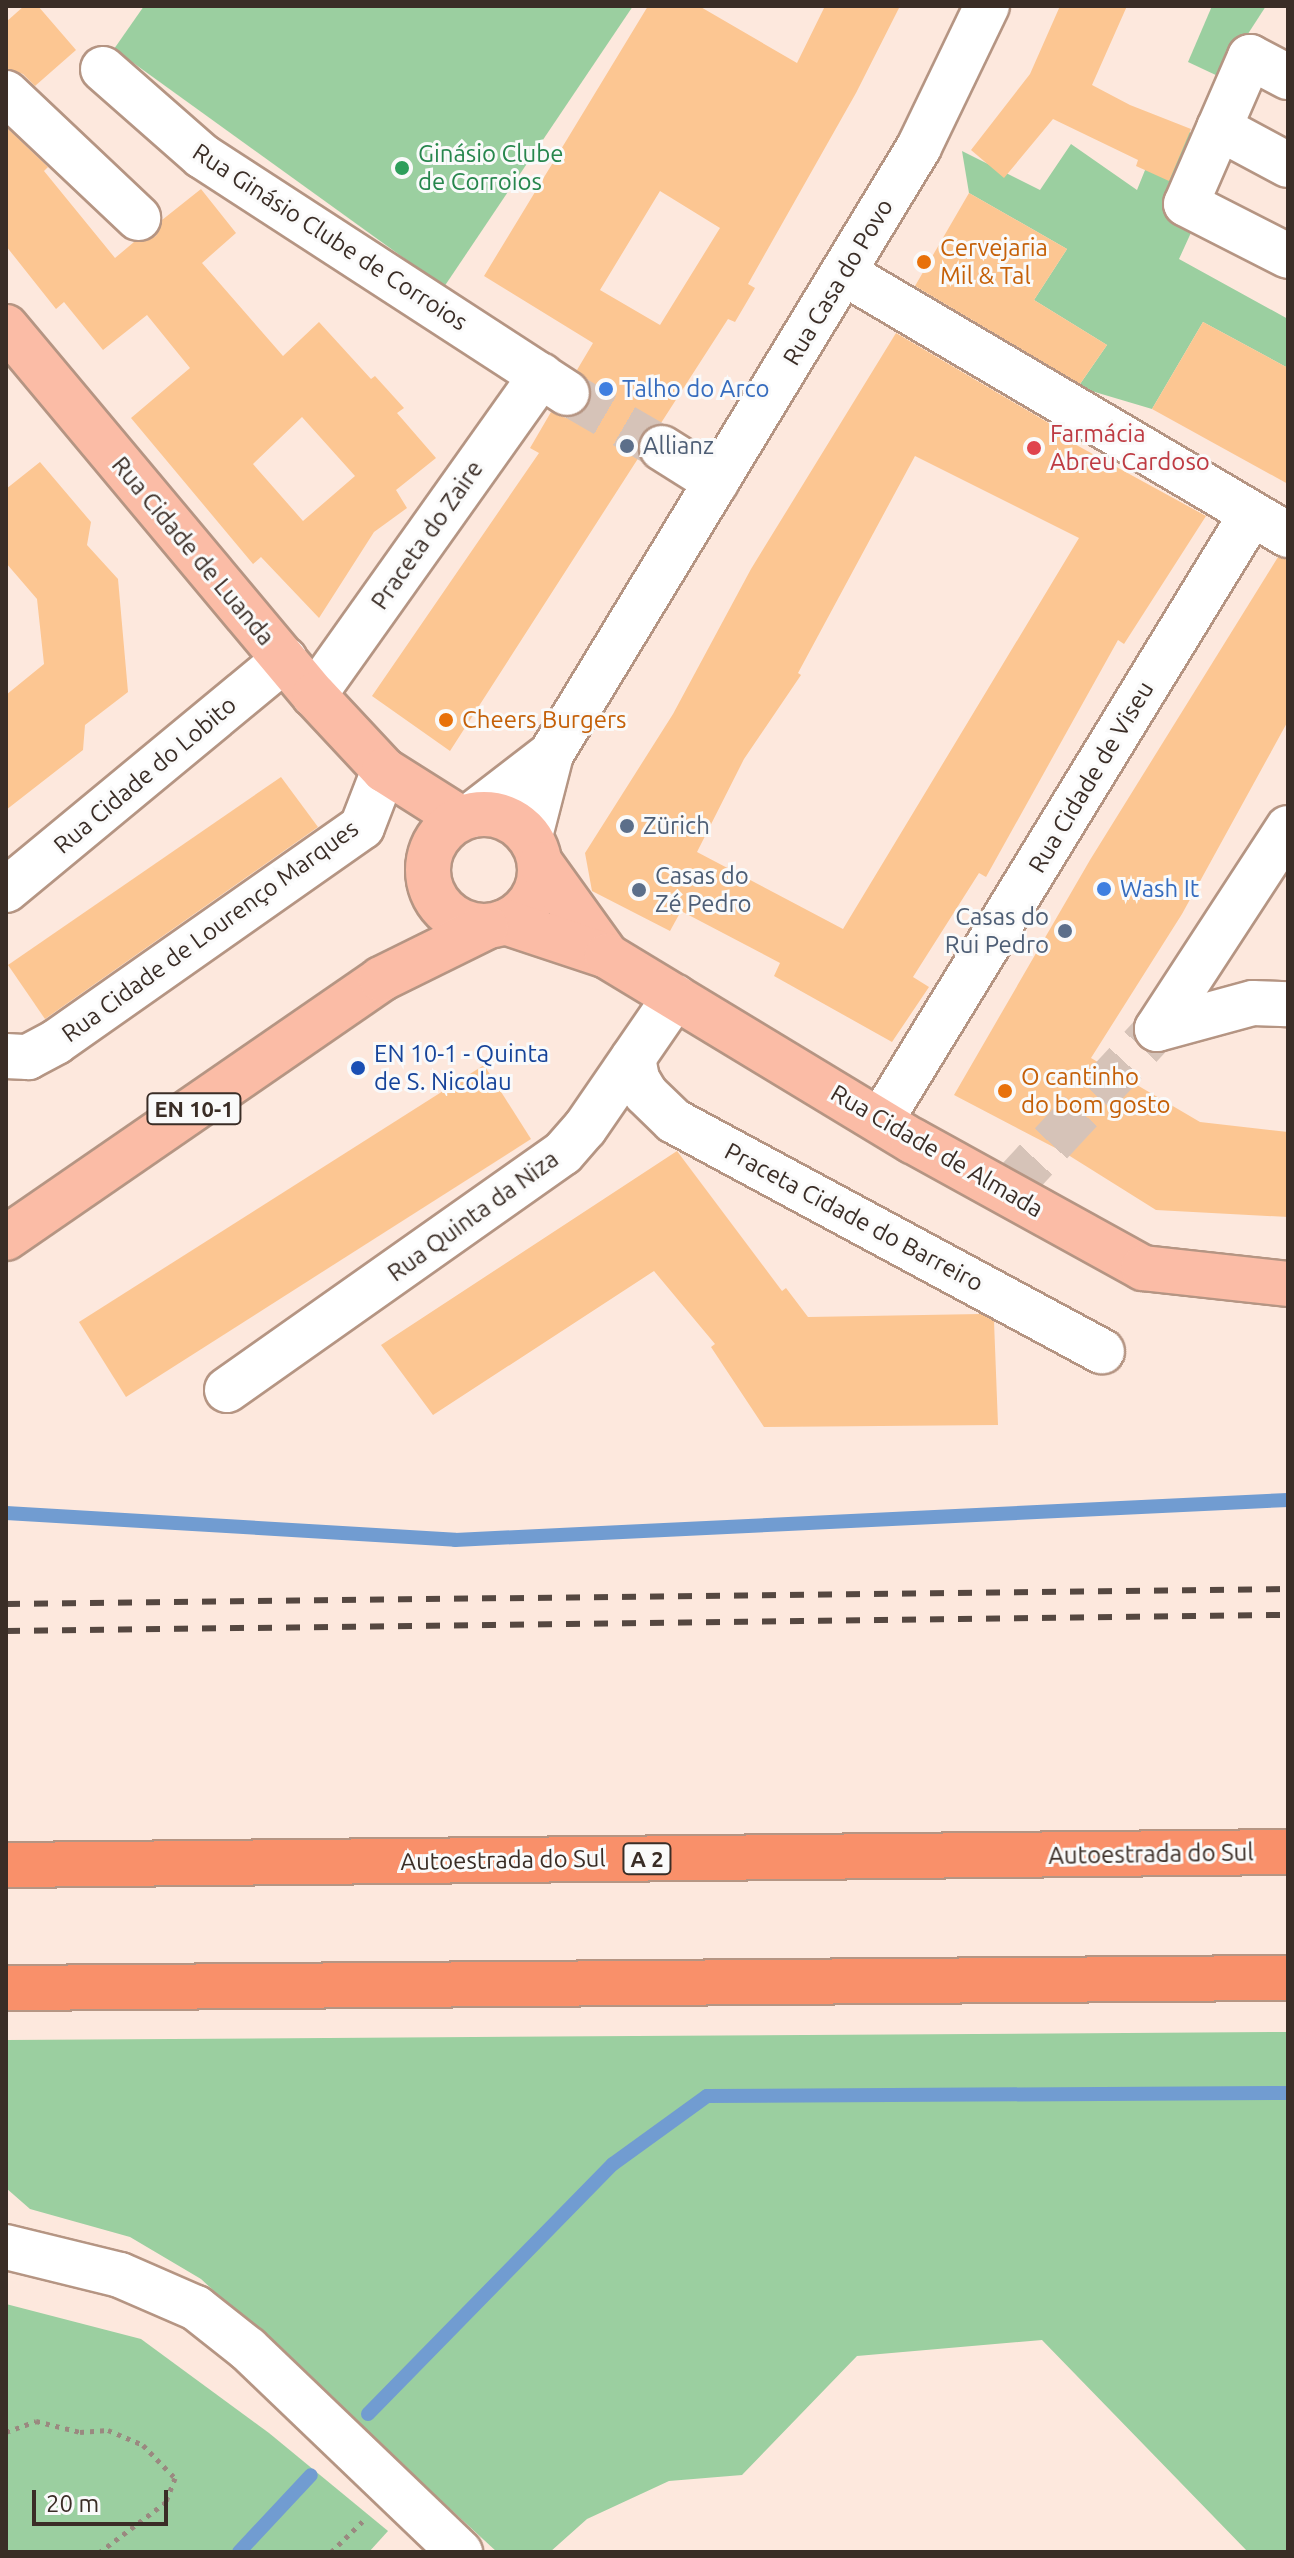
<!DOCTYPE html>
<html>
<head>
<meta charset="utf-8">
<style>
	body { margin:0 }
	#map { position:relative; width:1294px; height:2558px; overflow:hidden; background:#fde8dd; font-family:Ubuntu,sans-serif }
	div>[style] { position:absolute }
	.green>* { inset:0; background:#9bcfa0 }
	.stream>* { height:14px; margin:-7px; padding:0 7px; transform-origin:7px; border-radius:7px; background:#719cd1 }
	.building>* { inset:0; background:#fcc692 }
	.minor-tunnel>* { height:44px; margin-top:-22px; transform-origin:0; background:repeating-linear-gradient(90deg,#d6c3b8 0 44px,transparent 0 66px) }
	.path>* { height:5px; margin-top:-2.5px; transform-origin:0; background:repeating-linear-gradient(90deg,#9a8980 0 4px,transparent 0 10px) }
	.roads { filter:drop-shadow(2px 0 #b59583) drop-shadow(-2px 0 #b59583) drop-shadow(0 2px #b59583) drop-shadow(0 -2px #b59583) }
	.minor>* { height:44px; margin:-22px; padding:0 22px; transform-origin:22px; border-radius:22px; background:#fff }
	.major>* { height:44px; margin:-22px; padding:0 22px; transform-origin:22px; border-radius:22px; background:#fbbca6 }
	.major>.ring { margin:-22px; padding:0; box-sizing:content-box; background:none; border:44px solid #fbbca6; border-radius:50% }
	.highway>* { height:44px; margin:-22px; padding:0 22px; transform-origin:22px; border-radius:22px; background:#f9906a }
	.rail>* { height:6px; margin-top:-3px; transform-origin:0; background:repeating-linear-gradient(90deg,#554740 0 14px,transparent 0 28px) }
	.dots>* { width:22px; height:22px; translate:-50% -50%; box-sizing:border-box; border:4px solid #fafafa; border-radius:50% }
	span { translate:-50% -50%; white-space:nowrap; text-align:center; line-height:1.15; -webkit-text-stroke:6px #fafafa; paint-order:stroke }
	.shield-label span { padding:2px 6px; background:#fafafa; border:2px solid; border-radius:6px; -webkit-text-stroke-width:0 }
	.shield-label { font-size:22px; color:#3a2d26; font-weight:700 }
	.leisure-label { font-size:24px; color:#27864d }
	.left { translate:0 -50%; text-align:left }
	.street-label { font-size:24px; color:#3a2d26 }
	.food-label { font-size:24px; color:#c56008 }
	.shop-label { font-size:24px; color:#366cbe }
	.health-label { font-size:24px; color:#be3a42 }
	.service-label { font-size:24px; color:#4e5e75 }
	.right { translate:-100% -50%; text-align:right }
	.transit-label { font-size:24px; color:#164399 }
	.frame { position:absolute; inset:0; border:8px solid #3a2d26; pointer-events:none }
	.scale { position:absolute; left:32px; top:2490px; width:136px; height:36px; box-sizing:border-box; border:4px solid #3a2d26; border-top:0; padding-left:10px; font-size:24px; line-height:28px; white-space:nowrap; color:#3a2d26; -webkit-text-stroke:6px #fafafa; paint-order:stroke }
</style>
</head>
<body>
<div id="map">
	<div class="green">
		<div style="clip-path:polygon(144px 6px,633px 6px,444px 287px,114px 49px)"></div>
		<div style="clip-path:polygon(1212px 6px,1266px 6px,1220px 77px,1188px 62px)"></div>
		<div style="clip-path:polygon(1164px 123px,1230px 147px,1179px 259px,1288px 319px,1288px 368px,1203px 322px,1152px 409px,1078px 387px,1107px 345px,1034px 300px,1067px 249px,969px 193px,962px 151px,1040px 190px,1071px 144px,1137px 190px)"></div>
		<div style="clip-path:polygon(1288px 2032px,1288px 2552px,1248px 2552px,1042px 2340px,857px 2356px,742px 2475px,669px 2481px,587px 2519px,550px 2552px,497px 2552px,201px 2279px,130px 2237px,30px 2209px,6px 2188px,6px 2040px)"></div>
		<div style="clip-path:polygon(6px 2304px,141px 2339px,269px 2433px,388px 2531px,369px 2552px,6px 2552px)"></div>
	</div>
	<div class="stream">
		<div style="left:6px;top:1513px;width:450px;rotate:3.4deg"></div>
		<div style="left:455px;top:1540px;width:834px;rotate:-2.75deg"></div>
		<div style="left:368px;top:2414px;width:350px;rotate:-45.6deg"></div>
		<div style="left:613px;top:2164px;width:116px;rotate:-35.9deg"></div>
		<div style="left:707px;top:2096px;width:581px;rotate:-0.3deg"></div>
		<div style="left:239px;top:2552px;width:105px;rotate:-46.9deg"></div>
	</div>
	<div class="building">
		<div style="clip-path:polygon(24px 6px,38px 6px,76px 50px,35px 86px,23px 74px,6px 69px,6px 22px)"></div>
		<div style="clip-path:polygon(evenodd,648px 6px,699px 6px,797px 63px,825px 6px,900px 6px,856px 93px,748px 284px,755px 288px,735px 322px,728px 319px,661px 423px,650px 426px,641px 434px,637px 446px,639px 457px,450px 751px,372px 696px,539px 453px,530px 448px,551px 412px,566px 418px,579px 415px,588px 406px,592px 395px,590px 382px,577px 370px,593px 343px,484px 276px,648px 6px,660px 191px,720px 228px,660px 325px,600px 290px,660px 191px)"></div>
		<div style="clip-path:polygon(1060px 6px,1127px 6px,1092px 85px,1130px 105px,1191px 129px,1169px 181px,1136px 166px,1138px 160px,1053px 119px,1004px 178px,971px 150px,1030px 74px)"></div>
		<div style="clip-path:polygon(evenodd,6px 127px,48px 167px,44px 171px,115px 258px,134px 242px,156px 236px,162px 220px,201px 189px,236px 233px,202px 263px,283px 356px,319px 322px,371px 379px,375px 376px,404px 408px,397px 413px,436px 458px,396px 490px,407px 508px,374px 532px,319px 618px,261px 557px,253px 564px,131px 418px,190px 368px,147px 315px,103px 350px,64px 302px,56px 309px,6px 246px,6px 127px,302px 417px,355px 476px,303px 521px,253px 464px,302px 417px)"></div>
		<div style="clip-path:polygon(969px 193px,1067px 249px,1034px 300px,1107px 345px,1080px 384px,915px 286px)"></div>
		<div style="clip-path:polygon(1203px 322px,1288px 368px,1288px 484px,1152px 409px)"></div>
		<div style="clip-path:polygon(evenodd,896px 333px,1052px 425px,1049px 430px,1206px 516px,1124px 644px,1118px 640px,986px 877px,979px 873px,913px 977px,929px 987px,892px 1042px,774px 976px,780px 963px,681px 911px,670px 931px,592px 891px,585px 853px,673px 714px,751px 569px,896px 333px,915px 456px,1079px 538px,843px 929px,697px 852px,744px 759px,801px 675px,798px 673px,915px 456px)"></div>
		<div style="clip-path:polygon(40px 462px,91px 522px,87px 545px,118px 579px,128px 692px,85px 725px,83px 750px,6px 810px,6px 695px,44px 664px,37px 599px,6px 563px,6px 489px)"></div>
		<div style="clip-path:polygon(1278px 557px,1288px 560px,1288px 721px,1182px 914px,1091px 1058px,1200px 1122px,1288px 1132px,1288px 1217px,1156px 1210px,1065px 1153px,954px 1095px,1090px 860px)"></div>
		<div style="clip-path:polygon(281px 777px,318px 827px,45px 1019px,8px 965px)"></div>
		<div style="clip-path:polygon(484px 1065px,531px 1139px,126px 1397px,79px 1322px)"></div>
		<div style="clip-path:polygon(677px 1151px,782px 1291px,786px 1288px,808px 1317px,981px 1314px,994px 1321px,998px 1425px,764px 1427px,711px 1347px,715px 1344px,654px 1271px,433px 1415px,381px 1345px)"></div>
	</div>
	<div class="minor-tunnel">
		<div style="left:567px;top:393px;width:110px;rotate:30.1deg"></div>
		<div style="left:1006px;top:1192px;width:222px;rotate:-47.2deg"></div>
	</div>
	<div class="path">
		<div style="left:6px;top:2432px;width:32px;rotate:-20deg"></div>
		<div style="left:36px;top:2421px;width:45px;rotate:14deg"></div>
		<div style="left:80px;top:2432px;width:28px;rotate:-4deg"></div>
		<div style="left:108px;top:2430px;width:38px;rotate:23deg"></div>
		<div style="left:143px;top:2445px;width:46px;rotate:45.9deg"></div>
		<div style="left:175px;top:2478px;width:26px;rotate:111deg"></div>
		<div style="left:166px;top:2502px;width:83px;rotate:142.9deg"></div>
		<div style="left:331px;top:2552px;width:47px;rotate:-44.1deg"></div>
	</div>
	<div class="roads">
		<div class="minor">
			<div style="left:103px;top:69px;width:132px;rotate:41.3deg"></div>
			<div style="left:202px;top:156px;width:435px;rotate:33deg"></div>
			<div style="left:1288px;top:77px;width:43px;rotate:-152.2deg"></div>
			<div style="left:1250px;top:57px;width:160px;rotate:113.5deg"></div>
			<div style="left:1186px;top:204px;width:114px;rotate:27deg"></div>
			<div style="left:6px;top:93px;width:182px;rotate:43.4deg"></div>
			<div style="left:1219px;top:128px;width:78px;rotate:28.2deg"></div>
			<div style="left:844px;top:273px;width:516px;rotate:30.54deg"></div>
			<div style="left:662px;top:448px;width:64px;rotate:32.2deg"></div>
			<div style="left:314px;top:695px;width:392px;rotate:-54.6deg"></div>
			<div style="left:472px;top:815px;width:100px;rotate:-37.7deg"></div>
			<div style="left:1288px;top:828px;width:240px;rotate:123.1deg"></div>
			<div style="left:1157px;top:1029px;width:99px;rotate:-15.2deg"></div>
			<div style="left:1253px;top:1003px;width:35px;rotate:2deg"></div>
			<div style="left:530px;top:836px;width:85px;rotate:-75.6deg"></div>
			<div style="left:551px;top:754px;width:710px;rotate:-58.77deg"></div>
			<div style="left:919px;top:147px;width:157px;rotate:-64.3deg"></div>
			<div style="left:6px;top:890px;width:362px;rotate:-39.6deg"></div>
			<div style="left:6px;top:1056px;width:22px;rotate:3deg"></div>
			<div style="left:28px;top:1057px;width:32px;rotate:-28deg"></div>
			<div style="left:56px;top:1042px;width:374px;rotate:-35.1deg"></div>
			<div style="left:362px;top:827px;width:61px;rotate:-68.9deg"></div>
			<div style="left:633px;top:1058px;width:21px;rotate:79deg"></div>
			<div style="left:637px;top:1079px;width:17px;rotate:59deg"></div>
			<div style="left:646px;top:1094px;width:39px;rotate:44deg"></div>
			<div style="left:674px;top:1121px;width:486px;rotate:28.3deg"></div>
			<div style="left:881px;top:1120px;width:709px;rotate:-58.55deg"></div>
			<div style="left:227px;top:1390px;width:411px;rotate:-35.2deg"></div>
			<div style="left:563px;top:1153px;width:33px;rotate:-49deg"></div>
			<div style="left:585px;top:1128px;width:159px;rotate:-55.5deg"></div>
			<div style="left:6px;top:2247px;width:117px;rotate:13.8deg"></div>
			<div style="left:120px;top:2275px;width:83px;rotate:23.5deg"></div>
			<div style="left:196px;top:2308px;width:66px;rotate:38.3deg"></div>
			<div style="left:248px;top:2349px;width:294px;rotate:43.8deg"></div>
		</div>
		<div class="major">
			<div style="left:6px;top:327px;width:480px;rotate:50.1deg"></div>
			<div style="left:314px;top:695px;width:103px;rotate:47deg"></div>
			<div style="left:384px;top:770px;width:90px;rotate:32.3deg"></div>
			<div class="ring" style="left:428px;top:814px;width:68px;height:68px"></div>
			<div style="left:541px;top:864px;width:113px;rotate:54.3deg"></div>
			<div style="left:505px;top:922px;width:108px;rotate:18.4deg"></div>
			<div style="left:607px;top:956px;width:358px;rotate:31.2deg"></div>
			<div style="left:913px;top:1141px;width:263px;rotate:28.9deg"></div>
			<div style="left:1143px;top:1268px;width:146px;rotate:6.3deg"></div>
			<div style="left:6px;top:1238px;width:456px;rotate:-34.6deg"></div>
			<div style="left:381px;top:979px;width:117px;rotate:-26.3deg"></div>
		</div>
		<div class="highway">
			<div style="left:6px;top:1865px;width:1282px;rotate:-0.58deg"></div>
			<div style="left:6px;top:1988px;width:1282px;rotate:-0.45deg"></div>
		</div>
	</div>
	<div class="rail">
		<div style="left:6px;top:1604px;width:1282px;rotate:-0.67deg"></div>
		<div style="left:6px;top:1631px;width:1282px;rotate:-0.72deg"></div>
	</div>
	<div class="dots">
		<div style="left:402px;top:168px;background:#2e9e5b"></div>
		<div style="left:924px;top:262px;background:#e8710a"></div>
		<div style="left:606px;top:389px;background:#3f7fe0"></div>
		<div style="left:627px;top:446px;background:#5c6f8a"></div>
		<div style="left:1034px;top:448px;background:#e0444e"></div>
		<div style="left:446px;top:720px;background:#e8710a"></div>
		<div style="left:627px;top:826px;background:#5c6f8a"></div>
		<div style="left:1104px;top:889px;background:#3f7fe0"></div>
		<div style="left:639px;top:890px;background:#5c6f8a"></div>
		<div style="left:1065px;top:931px;background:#5c6f8a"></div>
		<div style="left:358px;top:1068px;background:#1a4fb4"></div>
		<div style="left:1005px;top:1091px;background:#e8710a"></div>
	</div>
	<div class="shield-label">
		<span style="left:194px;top:1109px">EN 10-1</span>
		<span style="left:647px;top:1859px">A 2</span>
	</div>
	<div class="leisure-label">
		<span class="left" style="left:418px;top:168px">Ginásio Clube<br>de Corroios</span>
	</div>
	<div class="street-label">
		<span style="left:330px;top:237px;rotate:33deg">Rua Ginásio Clube de Corroios</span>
		<span style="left:838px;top:282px;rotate:-59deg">Rua Casa do Povo</span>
		<span style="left:427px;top:535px;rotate:-55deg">Praceta do Zaire</span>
		<span style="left:193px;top:551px;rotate:50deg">Rua Cidade de Luanda</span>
		<span style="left:145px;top:775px;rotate:-40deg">Rua Cidade do Lobito</span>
		<span style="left:1091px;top:777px;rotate:-59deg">Rua Cidade de Viseu</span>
		<span style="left:210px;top:931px;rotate:-36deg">Rua Cidade de Lourenço Marques</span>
		<span style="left:937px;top:1151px;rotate:30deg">Rua Cidade de Almada</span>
		<span style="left:473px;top:1216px;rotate:-36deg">Rua Quinta da Niza</span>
		<span style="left:854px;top:1217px;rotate:28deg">Praceta Cidade do Barreiro</span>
		<span style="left:1151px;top:1854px;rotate:-1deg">Autoestrada do Sul</span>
		<span style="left:503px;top:1860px;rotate:-1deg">Autoestrada do Sul</span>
	</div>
	<div class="food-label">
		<span class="left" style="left:940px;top:262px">Cervejaria<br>Mil &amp; Tal</span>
		<span class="left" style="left:462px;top:720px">Cheers Burgers</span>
		<span class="left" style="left:1021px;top:1091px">O cantinho<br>do bom gosto</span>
	</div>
	<div class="shop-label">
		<span class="left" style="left:622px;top:389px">Talho do Arco</span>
		<span class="left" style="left:1120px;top:889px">Wash It</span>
	</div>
	<div class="health-label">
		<span class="left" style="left:1050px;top:448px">Farmácia<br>Abreu Cardoso</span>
	</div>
	<div class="service-label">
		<span class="left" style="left:643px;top:446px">Allianz</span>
		<span class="left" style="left:643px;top:826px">Zürich</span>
		<span class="left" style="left:655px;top:890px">Casas do<br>Zé Pedro</span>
		<span class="right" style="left:1049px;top:931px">Casas do<br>Rui Pedro</span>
	</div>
	<div class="transit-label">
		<span class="left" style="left:374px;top:1068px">EN 10-1 - Quinta<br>de S. Nicolau</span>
	</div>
	<div class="frame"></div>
	<div class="scale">20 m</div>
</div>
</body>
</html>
